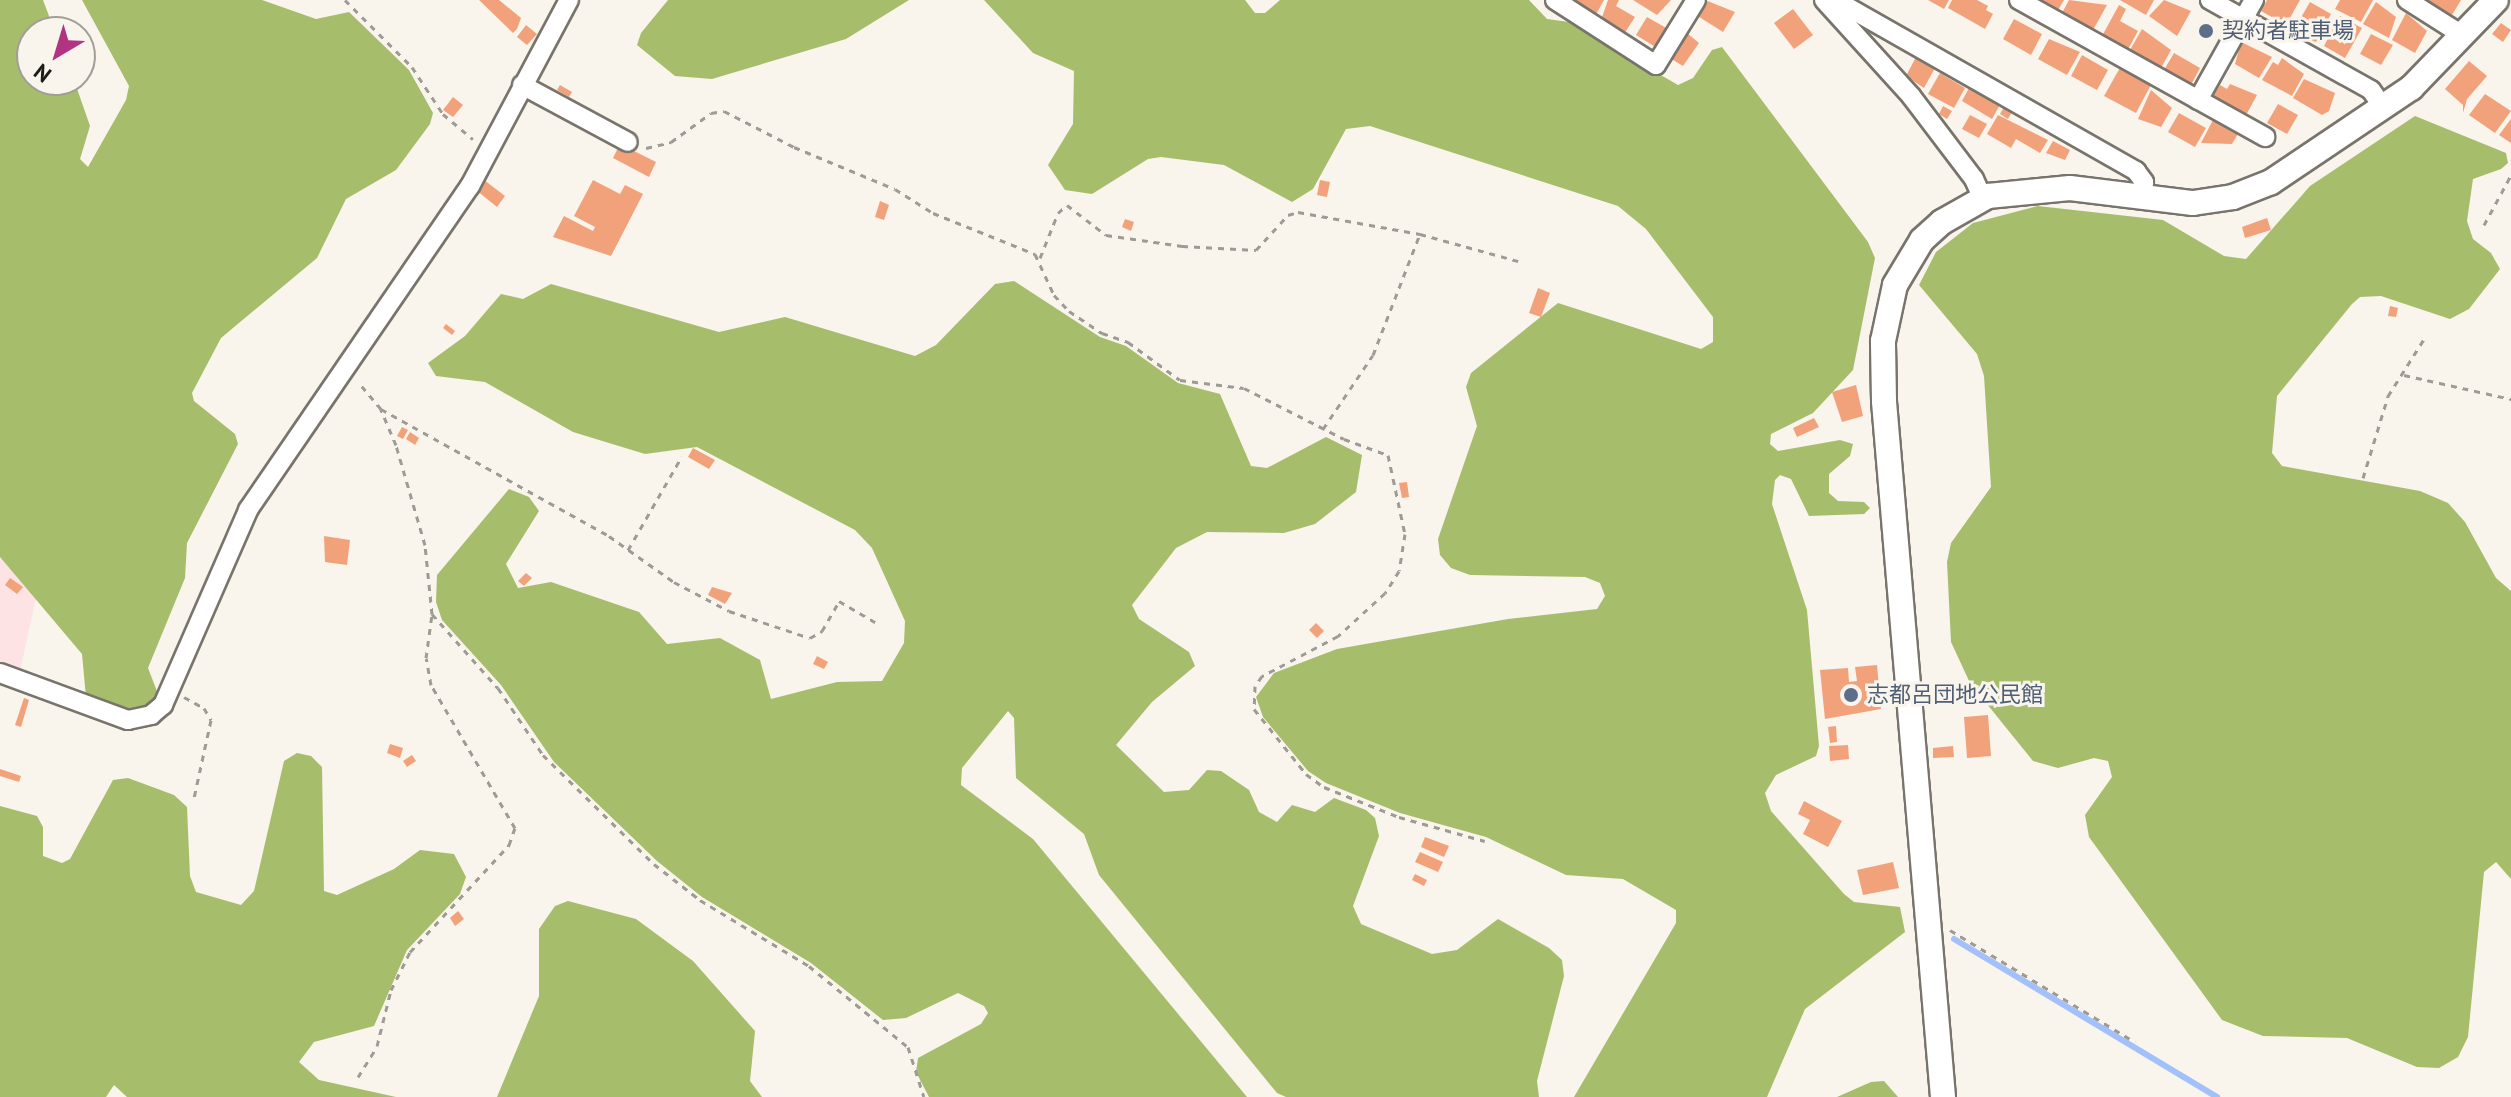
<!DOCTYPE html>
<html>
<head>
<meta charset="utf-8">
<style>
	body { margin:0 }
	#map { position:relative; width:2511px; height:1097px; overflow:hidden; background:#f9f4ec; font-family:"PT Sans","Noto Sans JP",sans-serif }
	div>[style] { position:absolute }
	.industrial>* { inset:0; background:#fee3e4 }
	.forest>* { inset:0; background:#a6bd6c }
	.stream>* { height:6px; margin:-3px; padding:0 3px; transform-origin:3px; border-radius:3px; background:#a2c0f9 }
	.building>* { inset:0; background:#f2a27b }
	.path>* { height:3px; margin-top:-1.5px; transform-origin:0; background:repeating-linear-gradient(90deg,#9e9b95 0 6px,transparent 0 12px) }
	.roads { filter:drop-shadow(2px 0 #78746c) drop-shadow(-2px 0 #78746c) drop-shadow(0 2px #78746c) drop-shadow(0 -2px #78746c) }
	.street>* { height:18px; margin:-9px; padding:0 9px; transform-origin:9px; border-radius:9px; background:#fff }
	.secondary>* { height:24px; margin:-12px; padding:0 12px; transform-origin:12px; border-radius:12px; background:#fff }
	.dots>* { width:22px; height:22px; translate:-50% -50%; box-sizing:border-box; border:4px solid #f9f4ec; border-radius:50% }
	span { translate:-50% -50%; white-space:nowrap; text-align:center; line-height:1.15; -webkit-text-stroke:6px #f9f4ec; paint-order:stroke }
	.service-label { font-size:22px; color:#4e5e75 }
	.left { translate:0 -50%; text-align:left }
	.north { position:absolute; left:16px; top:16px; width:80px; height:80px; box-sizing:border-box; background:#f9f4ec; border:2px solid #a19e98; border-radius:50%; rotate:218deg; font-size:22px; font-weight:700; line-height:32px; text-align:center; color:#1d1c19 }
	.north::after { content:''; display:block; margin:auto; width:28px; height:36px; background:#b13382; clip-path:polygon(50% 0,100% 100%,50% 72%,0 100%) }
</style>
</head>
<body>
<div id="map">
	<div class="industrial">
		<div style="clip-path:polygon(0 557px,36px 598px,20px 671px,0 667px)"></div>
	</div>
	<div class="forest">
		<div style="clip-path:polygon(0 0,43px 0,55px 32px,32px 32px,32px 80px,74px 80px,90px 126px,80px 159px,88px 167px,126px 100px,129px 86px,82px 0,262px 0,316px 19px,349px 12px,409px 70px,433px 113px,430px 124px,396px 170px,346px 199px,317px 258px,221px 338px,192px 393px,194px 401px,235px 434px,238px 444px,187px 543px,185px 578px,148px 668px,160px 699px,135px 714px,86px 697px,82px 654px,0 557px)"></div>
		<div style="clip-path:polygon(668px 0,909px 0,846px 39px,712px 79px,675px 76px,637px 45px,641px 33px)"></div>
		<div style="clip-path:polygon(984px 0,1245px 0,1255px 13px,1265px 13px,1280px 0,1529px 0,1547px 19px,1569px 22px,1678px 85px,1693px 78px,1712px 50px,1722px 47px,1868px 242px,1875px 258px,1853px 370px,1813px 413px,1771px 434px,1770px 444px,1778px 451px,1840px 440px,1853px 444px,1850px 456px,1829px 474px,1829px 493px,1838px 501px,1864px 502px,1870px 508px,1864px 514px,1809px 516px,1791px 479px,1780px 475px,1775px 480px,1772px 504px,1807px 610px,1819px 746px,1816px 756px,1776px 775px,1765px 793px,1771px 811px,1844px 894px,1854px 902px,1900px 907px,1905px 932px,1805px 1009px,1767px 1097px,1574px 1097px,1676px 923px,1676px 910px,1623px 879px,1566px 875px,1486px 837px,1400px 813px,1326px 783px,1308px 771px,1263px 717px,1256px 697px,1274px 673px,1337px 649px,1508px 619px,1597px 609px,1605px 596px,1600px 583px,1585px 577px,1470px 575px,1451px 568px,1440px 555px,1438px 539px,1477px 426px,1466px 387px,1471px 373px,1558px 303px,1701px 349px,1713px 342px,1713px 317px,1646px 229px,1618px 206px,1370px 126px,1346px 129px,1313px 189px,1292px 202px,1224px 165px,1161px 157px,1148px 159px,1092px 194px,1065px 190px,1048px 165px,1073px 124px,1074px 71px,1033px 53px)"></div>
		<div style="clip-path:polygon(2415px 116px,2506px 153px,2508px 163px,2501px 169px,2473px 179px,2467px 221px,2473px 239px,2491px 253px,2500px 269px,2469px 309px,2450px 319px,2381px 296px,2360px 297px,2352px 304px,2277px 396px,2272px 453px,2282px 466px,2420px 491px,2448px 503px,2465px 522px,2496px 578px,2511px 591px,2511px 879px,2496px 862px,2484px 872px,2468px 1037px,2458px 1057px,2439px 1068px,2417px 1067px,2347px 1038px,2263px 1036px,2222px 1020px,2089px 837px,2085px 815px,2112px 777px,2108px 761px,2094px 758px,2058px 768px,2033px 761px,1970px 683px,1951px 642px,1947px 562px,1951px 543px,1991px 487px,1984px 376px,1977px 354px,1919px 285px,1936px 252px,1973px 223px,2038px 206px,2163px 220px,2224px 256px,2246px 259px,2310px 186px)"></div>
		<div style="clip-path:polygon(1014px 281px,1100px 337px,1126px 346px,1178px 383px,1220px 394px,1251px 466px,1267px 468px,1326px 437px,1362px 455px,1356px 492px,1315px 524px,1284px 533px,1207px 532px,1176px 548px,1132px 605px,1139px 619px,1189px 652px,1195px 666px,1152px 702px,1116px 745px,1164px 792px,1189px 790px,1207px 770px,1221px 771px,1249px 790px,1259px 812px,1277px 822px,1292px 805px,1315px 812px,1334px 798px,1366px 810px,1375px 818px,1379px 836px,1353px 906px,1361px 924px,1432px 954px,1457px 950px,1498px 919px,1549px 948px,1562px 960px,1564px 976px,1537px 1081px,1539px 1097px,1286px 1097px,1277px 1093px,1099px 875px,1084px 834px,1016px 778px,1014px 718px,1008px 711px,962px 768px,961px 785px,1033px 839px,1247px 1097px,929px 1097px,916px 1072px,918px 1058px,981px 1024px,988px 1013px,984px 1006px,958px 993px,906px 1018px,883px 1020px,811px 963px,702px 897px,657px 861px,554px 762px,501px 685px,442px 620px,436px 602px,437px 575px,509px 489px,529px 497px,539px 511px,506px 564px,518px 588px,551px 582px,639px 612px,667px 644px,720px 638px,760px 660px,771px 699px,837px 682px,882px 681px,904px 643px,905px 621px,872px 548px,855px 530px,697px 447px,645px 454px,573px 432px,485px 382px,436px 376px,428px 363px,465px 336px,501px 294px,523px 299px,551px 284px,719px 332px,785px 317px,915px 356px,936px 345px,995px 284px)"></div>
		<div style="clip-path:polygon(297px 753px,311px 756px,322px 767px,324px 891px,337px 895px,394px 869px,420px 850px,454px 854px,466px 877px,460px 894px,407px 950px,374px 1026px,314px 1042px,299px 1062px,319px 1080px,396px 1097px,127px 1097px,114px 1085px,106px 1097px,0 1097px,0 806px,37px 816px,43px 827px,43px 856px,62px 863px,70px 859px,113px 780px,128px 778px,174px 795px,187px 807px,190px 876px,196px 892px,241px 905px,254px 891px,284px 761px)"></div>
		<div style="clip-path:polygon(568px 901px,636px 919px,693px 961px,755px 1031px,750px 1081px,762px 1097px,497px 1097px,539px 996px,539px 929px,555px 906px)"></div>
		<div style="clip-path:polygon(1884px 1081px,1898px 1097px,1837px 1097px,1871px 1082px)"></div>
	</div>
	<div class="stream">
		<div style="left:1954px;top:939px;width:307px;rotate:31deg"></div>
	</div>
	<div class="building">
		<div style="clip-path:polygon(479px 0,499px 0,521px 18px,517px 29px,513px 33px)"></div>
		<div style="clip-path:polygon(1569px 0,1604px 0,1594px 18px)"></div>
		<div style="clip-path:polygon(1608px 0,1619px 0,1616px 6px,1635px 17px,1624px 34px,1600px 23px)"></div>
		<div style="clip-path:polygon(1633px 0,1671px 0,1657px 15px)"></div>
		<div style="clip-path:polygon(1705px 0,1735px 12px,1723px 32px,1696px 15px)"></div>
		<div style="clip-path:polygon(1928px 0,1949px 0,1944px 9px)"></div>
		<div style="clip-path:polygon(1952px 0,1977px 0,1988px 6px,1986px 10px,1993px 14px,1985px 29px,1948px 8px)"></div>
		<div style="clip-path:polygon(2036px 0,2064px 0,2057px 12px)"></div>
		<div style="clip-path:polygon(2069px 0,2107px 5px,2093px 30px,2062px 13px)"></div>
		<div style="clip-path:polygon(2120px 0,2154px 0,2146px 15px)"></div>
		<div style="clip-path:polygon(2164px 0,2191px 11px,2177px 36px,2149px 16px)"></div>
		<div style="clip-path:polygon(2267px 0,2300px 0,2286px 25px,2261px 11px)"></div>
		<div style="clip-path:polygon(2340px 0,2373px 0,2361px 22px,2335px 9px)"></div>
		<div style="clip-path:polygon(2426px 0,2461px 0,2452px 15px)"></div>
		<div style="clip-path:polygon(2310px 2px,2331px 14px,2316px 42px,2292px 33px)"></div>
		<div style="clip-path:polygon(2376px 2px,2396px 17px,2389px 38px,2363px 24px)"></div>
		<div style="clip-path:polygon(2119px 5px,2126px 9px,2120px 21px,2138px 31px,2126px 53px,2102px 36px)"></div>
		<div style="clip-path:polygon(1793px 9px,1813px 35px,1794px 49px,1774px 23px)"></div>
		<div style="clip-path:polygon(2406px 13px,2427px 31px,2415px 53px,2392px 40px)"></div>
		<div style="clip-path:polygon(2340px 16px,2362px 28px,2345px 58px,2324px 46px)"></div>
		<div style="clip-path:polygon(1647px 17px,1668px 29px,1657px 48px,1636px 35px)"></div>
		<div style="clip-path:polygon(2014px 19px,2042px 34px,2031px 55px,2003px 39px)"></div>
		<div style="clip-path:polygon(2501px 23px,2511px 30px,2503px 42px,2492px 34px)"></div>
		<div style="clip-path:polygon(526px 25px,537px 34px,527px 45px,517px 37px)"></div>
		<div style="clip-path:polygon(2142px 29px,2171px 50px,2161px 68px,2130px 50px)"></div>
		<div style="clip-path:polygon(1687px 33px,1699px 43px,1683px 66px,1670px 58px)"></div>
		<div style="clip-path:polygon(2371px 34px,2393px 45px,2381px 65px,2360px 54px)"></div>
		<div style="clip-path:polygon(2049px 39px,2080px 52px,2067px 75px,2038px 59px)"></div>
		<div style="clip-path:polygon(2241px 42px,2272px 57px,2259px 78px,2235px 64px)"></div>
		<div style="clip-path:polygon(2174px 53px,2200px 68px,2191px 85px,2164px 70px)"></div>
		<div style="clip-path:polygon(2082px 55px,2108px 70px,2097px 90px,2071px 76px)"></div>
		<div style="clip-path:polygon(1916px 57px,1935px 68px,1924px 88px,1906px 76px)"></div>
		<div style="clip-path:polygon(2282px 58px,2304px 74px,2292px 96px,2262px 80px,2273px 62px,2278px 65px)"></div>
		<div style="clip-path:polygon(2469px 61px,2487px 76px,2467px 99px,2463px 113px,2463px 105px,2445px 89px)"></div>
		<div style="clip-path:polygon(2121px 66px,2152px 83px,2136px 113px,2104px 96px)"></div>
		<div style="clip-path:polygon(1940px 73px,1965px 88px,1954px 108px,1928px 94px)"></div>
		<div style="clip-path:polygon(2304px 79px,2335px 93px,2329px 111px,2322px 115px,2293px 98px)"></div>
		<div style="clip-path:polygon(2230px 84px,2257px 95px,2245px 117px,2212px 98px,2220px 85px,2227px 89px)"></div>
		<div style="clip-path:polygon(560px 85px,572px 92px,569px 97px,557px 90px)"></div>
		<div style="clip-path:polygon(1970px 86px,2001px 103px,1992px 119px,1962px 101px)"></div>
		<div style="clip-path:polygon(2151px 90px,2172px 108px,2161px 127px,2138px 119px)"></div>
		<div style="clip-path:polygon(2485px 94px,2511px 111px,2495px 133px,2469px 115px)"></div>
		<div style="clip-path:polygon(453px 97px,463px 105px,453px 117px,443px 110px)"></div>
		<div style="clip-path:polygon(2278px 104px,2298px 115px,2287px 134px,2267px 123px)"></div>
		<div style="clip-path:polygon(2005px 105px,2013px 110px,2008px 119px,2000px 114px)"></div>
		<div style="clip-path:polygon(1943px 106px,1952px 111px,1947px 119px,1939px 114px)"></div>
		<div style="clip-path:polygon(2179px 113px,2206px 128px,2195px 147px,2168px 132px)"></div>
		<div style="clip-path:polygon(1970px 115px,1987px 124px,1979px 138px,1962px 129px)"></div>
		<div style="clip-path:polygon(1998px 115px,2048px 140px,2040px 153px,2016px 139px,2011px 148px,1987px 134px)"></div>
		<div style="clip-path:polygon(2214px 118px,2239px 132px,2232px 144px,2201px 143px)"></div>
		<div style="clip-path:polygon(2511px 119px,2511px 143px,2499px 135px)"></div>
		<div style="clip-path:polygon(2053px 141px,2070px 150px,2065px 160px,2046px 153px)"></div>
		<div style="clip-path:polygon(620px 144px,656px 162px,649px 177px,613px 158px)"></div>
		<div style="clip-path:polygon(484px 180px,505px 196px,497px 207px,476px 190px)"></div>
		<div style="clip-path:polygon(593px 180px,620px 194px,625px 185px,643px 194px,611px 256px,553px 237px,564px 216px,593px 231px,595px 227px,574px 216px)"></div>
		<div style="clip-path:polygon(1320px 180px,1330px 182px,1327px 197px,1317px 195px)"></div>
		<div style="clip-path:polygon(880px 201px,889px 205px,884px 220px,875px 217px)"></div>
		<div style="clip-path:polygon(2267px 218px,2271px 230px,2245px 238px,2242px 227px)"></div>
		<div style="clip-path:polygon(1125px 219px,1134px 222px,1131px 231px,1122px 227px)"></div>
		<div style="clip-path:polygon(1538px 288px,1550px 293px,1541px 317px,1529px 313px)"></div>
		<div style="clip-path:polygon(2390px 306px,2398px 308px,2396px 317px,2388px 316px)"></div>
		<div style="clip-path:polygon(446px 324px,455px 331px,452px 335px,443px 328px)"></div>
		<div style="clip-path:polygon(1856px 385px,1863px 416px,1842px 422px,1832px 392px)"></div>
		<div style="clip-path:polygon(1814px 418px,1819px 427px,1797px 437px,1793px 428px)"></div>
		<div style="clip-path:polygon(402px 427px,408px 430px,403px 439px,397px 436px)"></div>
		<div style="clip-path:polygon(410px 432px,419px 438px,415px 445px,406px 439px)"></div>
		<div style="clip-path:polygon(693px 448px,715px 460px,709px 469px,688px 457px)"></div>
		<div style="clip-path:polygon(1407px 482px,1409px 497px,1402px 498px,1399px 483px)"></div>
		<div style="clip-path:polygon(324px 536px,350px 540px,347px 565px,325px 562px)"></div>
		<div style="clip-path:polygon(526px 573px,532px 578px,524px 586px,518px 581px)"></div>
		<div style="clip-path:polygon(10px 578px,23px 587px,17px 594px,5px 585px)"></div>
		<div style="clip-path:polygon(712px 587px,732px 593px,725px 604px,708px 595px)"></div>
		<div style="clip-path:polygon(1316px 623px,1324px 631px,1317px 638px,1309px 630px)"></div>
		<div style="clip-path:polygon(817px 656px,828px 662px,824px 669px,813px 664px)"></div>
		<div style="clip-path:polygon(1877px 665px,1881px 709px,1825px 719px,1820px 670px,1848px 668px,1849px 682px,1857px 681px,1855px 667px)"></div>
		<div style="clip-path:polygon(24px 698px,29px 700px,21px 727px,15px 725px)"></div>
		<div style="clip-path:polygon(1988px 715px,1991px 756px,1967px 758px,1964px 717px)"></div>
		<div style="clip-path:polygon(1836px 726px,1837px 742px,1830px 743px,1828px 727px)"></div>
		<div style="clip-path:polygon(390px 744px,403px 748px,400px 758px,387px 753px)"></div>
		<div style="clip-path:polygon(1848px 745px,1849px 759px,1830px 761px,1829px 746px)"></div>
		<div style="clip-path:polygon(1953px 746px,1954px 757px,1933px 758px,1933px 748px)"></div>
		<div style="clip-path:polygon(412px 755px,416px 761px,407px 767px,403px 761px)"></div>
		<div style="clip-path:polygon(0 769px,21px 776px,19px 782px,0 776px)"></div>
		<div style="clip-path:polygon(1804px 801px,1842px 821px,1828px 847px,1803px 834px,1810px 820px,1798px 814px)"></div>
		<div style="clip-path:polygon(1425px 837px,1449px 846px,1444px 857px,1421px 847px)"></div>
		<div style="clip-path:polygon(1420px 852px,1443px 862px,1438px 872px,1415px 862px)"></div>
		<div style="clip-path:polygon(1893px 862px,1899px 888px,1863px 895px,1857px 870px)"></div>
		<div style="clip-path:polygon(1415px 874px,1427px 880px,1424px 886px,1412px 880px)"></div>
		<div style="clip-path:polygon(458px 911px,464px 919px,455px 926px,450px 918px)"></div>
	</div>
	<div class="path">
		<div style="left:345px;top:0;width:95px;rotate:45deg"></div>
		<div style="left:412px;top:67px;width:56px;rotate:56.6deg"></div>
		<div style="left:443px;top:114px;width:39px;rotate:40deg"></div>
		<div style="left:646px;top:148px;width:26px;rotate:-13deg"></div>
		<div style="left:671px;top:142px;width:49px;rotate:-35.9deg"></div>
		<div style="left:711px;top:113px;width:13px;rotate:-9deg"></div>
		<div style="left:724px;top:111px;width:79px;rotate:27.2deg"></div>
		<div style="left:794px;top:147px;width:109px;rotate:22.6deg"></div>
		<div style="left:895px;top:189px;width:45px;rotate:32.3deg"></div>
		<div style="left:933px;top:213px;width:110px;rotate:21.9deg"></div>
		<div style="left:1035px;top:254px;width:45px;rotate:65.1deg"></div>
		<div style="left:1054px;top:295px;width:22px;rotate:47deg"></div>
		<div style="left:1069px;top:311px;width:40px;rotate:34deg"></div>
		<div style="left:1102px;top:333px;width:28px;rotate:19deg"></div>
		<div style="left:1128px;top:342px;width:64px;rotate:36.2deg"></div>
		<div style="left:1180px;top:380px;width:64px;rotate:7.1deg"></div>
		<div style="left:1244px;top:388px;width:112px;rotate:27deg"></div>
		<div style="left:1344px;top:439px;width:47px;rotate:20deg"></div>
		<div style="left:1388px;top:455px;width:81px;rotate:77.9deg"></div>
		<div style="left:1405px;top:534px;width:37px;rotate:99deg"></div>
		<div style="left:1399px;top:571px;width:26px;rotate:122deg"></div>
		<div style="left:1385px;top:593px;width:64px;rotate:137.5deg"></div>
		<div style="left:1338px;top:636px;width:86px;rotate:152.2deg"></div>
		<div style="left:1262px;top:676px;width:12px;rotate:125deg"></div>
		<div style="left:1255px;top:686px;width:23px;rotate:92deg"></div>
		<div style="left:1254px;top:709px;width:83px;rotate:51.3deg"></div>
		<div style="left:1306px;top:774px;width:22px;rotate:36deg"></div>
		<div style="left:1324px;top:787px;width:81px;rotate:21.8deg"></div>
		<div style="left:1399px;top:817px;width:89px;rotate:15.6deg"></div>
		<div style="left:2484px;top:225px;width:57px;rotate:-61.6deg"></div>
		<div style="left:1040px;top:258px;width:48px;rotate:-68.2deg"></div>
		<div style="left:1058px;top:213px;width:12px;rotate:-42deg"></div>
		<div style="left:1067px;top:205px;width:49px;rotate:37.6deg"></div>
		<div style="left:1106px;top:235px;width:77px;rotate:8.2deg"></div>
		<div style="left:1182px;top:246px;width:74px;rotate:3.1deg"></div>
		<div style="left:1256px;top:250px;width:47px;rotate:-47.6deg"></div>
		<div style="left:1288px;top:215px;width:10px;rotate:-17deg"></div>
		<div style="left:1298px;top:212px;width:124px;rotate:10.2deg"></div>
		<div style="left:1420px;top:234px;width:102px;rotate:15.4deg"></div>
		<div style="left:2404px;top:375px;width:110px;rotate:12.6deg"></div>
		<div style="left:381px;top:409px;width:261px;rotate:29.1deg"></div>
		<div style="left:609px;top:536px;width:80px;rotate:35.3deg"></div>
		<div style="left:674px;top:582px;width:62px;rotate:27.8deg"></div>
		<div style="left:729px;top:611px;width:85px;rotate:18.4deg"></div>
		<div style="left:810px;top:638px;width:14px;rotate:-30deg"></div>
		<div style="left:822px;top:631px;width:34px;rotate:-60deg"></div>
		<div style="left:839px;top:601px;width:42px;rotate:30.3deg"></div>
		<div style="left:1323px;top:429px;width:89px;rotate:-56deg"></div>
		<div style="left:1373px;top:355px;width:130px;rotate:-68.8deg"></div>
		<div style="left:2363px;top:478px;width:86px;rotate:-73deg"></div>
		<div style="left:2388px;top:396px;width:67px;rotate:-57.7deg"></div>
		<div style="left:628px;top:550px;width:108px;rotate:-60.1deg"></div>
		<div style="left:432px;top:614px;width:99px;rotate:48.3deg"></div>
		<div style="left:498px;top:688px;width:81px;rotate:56.1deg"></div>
		<div style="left:543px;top:755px;width:156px;rotate:44.5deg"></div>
		<div style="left:654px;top:864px;width:58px;rotate:38deg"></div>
		<div style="left:700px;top:900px;width:127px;rotate:31.2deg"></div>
		<div style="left:809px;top:966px;width:128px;rotate:39.3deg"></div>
		<div style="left:908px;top:1047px;width:52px;rotate:72.3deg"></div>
		<div style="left:184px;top:697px;width:23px;rotate:29deg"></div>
		<div style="left:204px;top:708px;width:14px;rotate:60deg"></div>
		<div style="left:211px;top:720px;width:80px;rotate:102.3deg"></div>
		<div style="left:1950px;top:930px;width:216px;rotate:31.2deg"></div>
		<div style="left:358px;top:1077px;width:36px;rotate:-58deg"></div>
		<div style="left:377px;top:1046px;width:58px;rotate:-76deg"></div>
		<div style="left:391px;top:990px;width:42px;rotate:-63.4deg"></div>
		<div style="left:410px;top:952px;width:146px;rotate:-47.2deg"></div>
		<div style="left:509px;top:845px;width:18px;rotate:-71deg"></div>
		<div style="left:515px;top:828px;width:166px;rotate:-120.4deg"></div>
		<div style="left:431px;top:685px;width:27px;rotate:-100deg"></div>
		<div style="left:426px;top:658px;width:44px;rotate:-82.2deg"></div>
		<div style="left:432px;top:614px;width:69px;rotate:-95.8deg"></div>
		<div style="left:425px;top:545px;width:104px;rotate:-106.2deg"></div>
		<div style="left:396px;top:445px;width:39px;rotate:-113deg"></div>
		<div style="left:381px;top:409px;width:34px;rotate:-130deg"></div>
	</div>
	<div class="roads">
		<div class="street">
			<div style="left:1555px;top:0;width:120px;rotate:32.8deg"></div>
			<div style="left:1656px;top:65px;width:76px;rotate:-58.4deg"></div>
			<div style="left:1824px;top:0;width:130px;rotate:47.8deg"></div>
			<div style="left:1911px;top:96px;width:104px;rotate:52.8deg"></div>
			<div style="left:1974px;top:179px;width:22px;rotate:66deg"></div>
			<div style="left:2019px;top:0;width:282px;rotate:29.1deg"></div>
			<div style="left:2210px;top:0;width:184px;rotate:29.2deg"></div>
			<div style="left:2371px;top:90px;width:21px;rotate:55deg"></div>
			<div style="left:2407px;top:0;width:67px;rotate:32.3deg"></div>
			<div style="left:1837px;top:13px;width:11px;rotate:-49deg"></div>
			<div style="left:1844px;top:5px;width:336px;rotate:29.6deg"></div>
			<div style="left:2136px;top:171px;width:14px;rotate:54deg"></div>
			<div style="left:2144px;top:182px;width:17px;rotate:97deg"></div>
			<div style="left:522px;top:85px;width:120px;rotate:28.3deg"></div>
			<div style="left:2198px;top:100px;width:115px;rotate:-60.8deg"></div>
			<div style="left:0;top:673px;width:136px;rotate:20.2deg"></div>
			<div style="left:128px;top:720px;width:24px;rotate:-12deg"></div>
			<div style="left:151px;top:715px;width:16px;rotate:-40deg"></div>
			<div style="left:163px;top:705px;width:213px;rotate:-66.4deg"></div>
			<div style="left:248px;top:510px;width:393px;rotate:-55.6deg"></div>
			<div style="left:470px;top:186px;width:211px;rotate:-62deg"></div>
		</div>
		<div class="secondary">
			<div style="left:1943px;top:1097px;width:698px;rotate:-94.85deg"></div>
			<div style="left:1884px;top:401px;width:60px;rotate:-91deg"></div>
			<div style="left:1883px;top:341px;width:57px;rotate:-77.9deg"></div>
			<div style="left:1895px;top:285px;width:52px;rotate:-59deg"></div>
			<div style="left:1922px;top:240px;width:27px;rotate:-42deg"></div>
			<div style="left:1942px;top:222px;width:53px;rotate:-29.5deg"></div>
			<div style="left:1988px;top:196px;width:82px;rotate:-5.6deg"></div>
			<div style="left:2070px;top:188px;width:124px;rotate:7deg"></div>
			<div style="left:2193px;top:203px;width:40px;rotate:-8.5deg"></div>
			<div style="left:2233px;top:197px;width:41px;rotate:-21.5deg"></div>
			<div style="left:2271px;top:182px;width:169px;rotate:-33.9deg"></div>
			<div style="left:2411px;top:88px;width:122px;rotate:-46deg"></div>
		</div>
	</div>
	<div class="dots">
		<div style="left:2206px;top:31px;background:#5c6f8a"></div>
		<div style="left:1851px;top:695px;background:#5c6f8a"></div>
	</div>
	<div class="service-label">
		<span class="left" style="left:2222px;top:31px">契約者駐車場</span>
		<span class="left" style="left:1867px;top:695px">志都呂団地公民館</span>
	</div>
	<div class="north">N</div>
</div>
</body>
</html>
